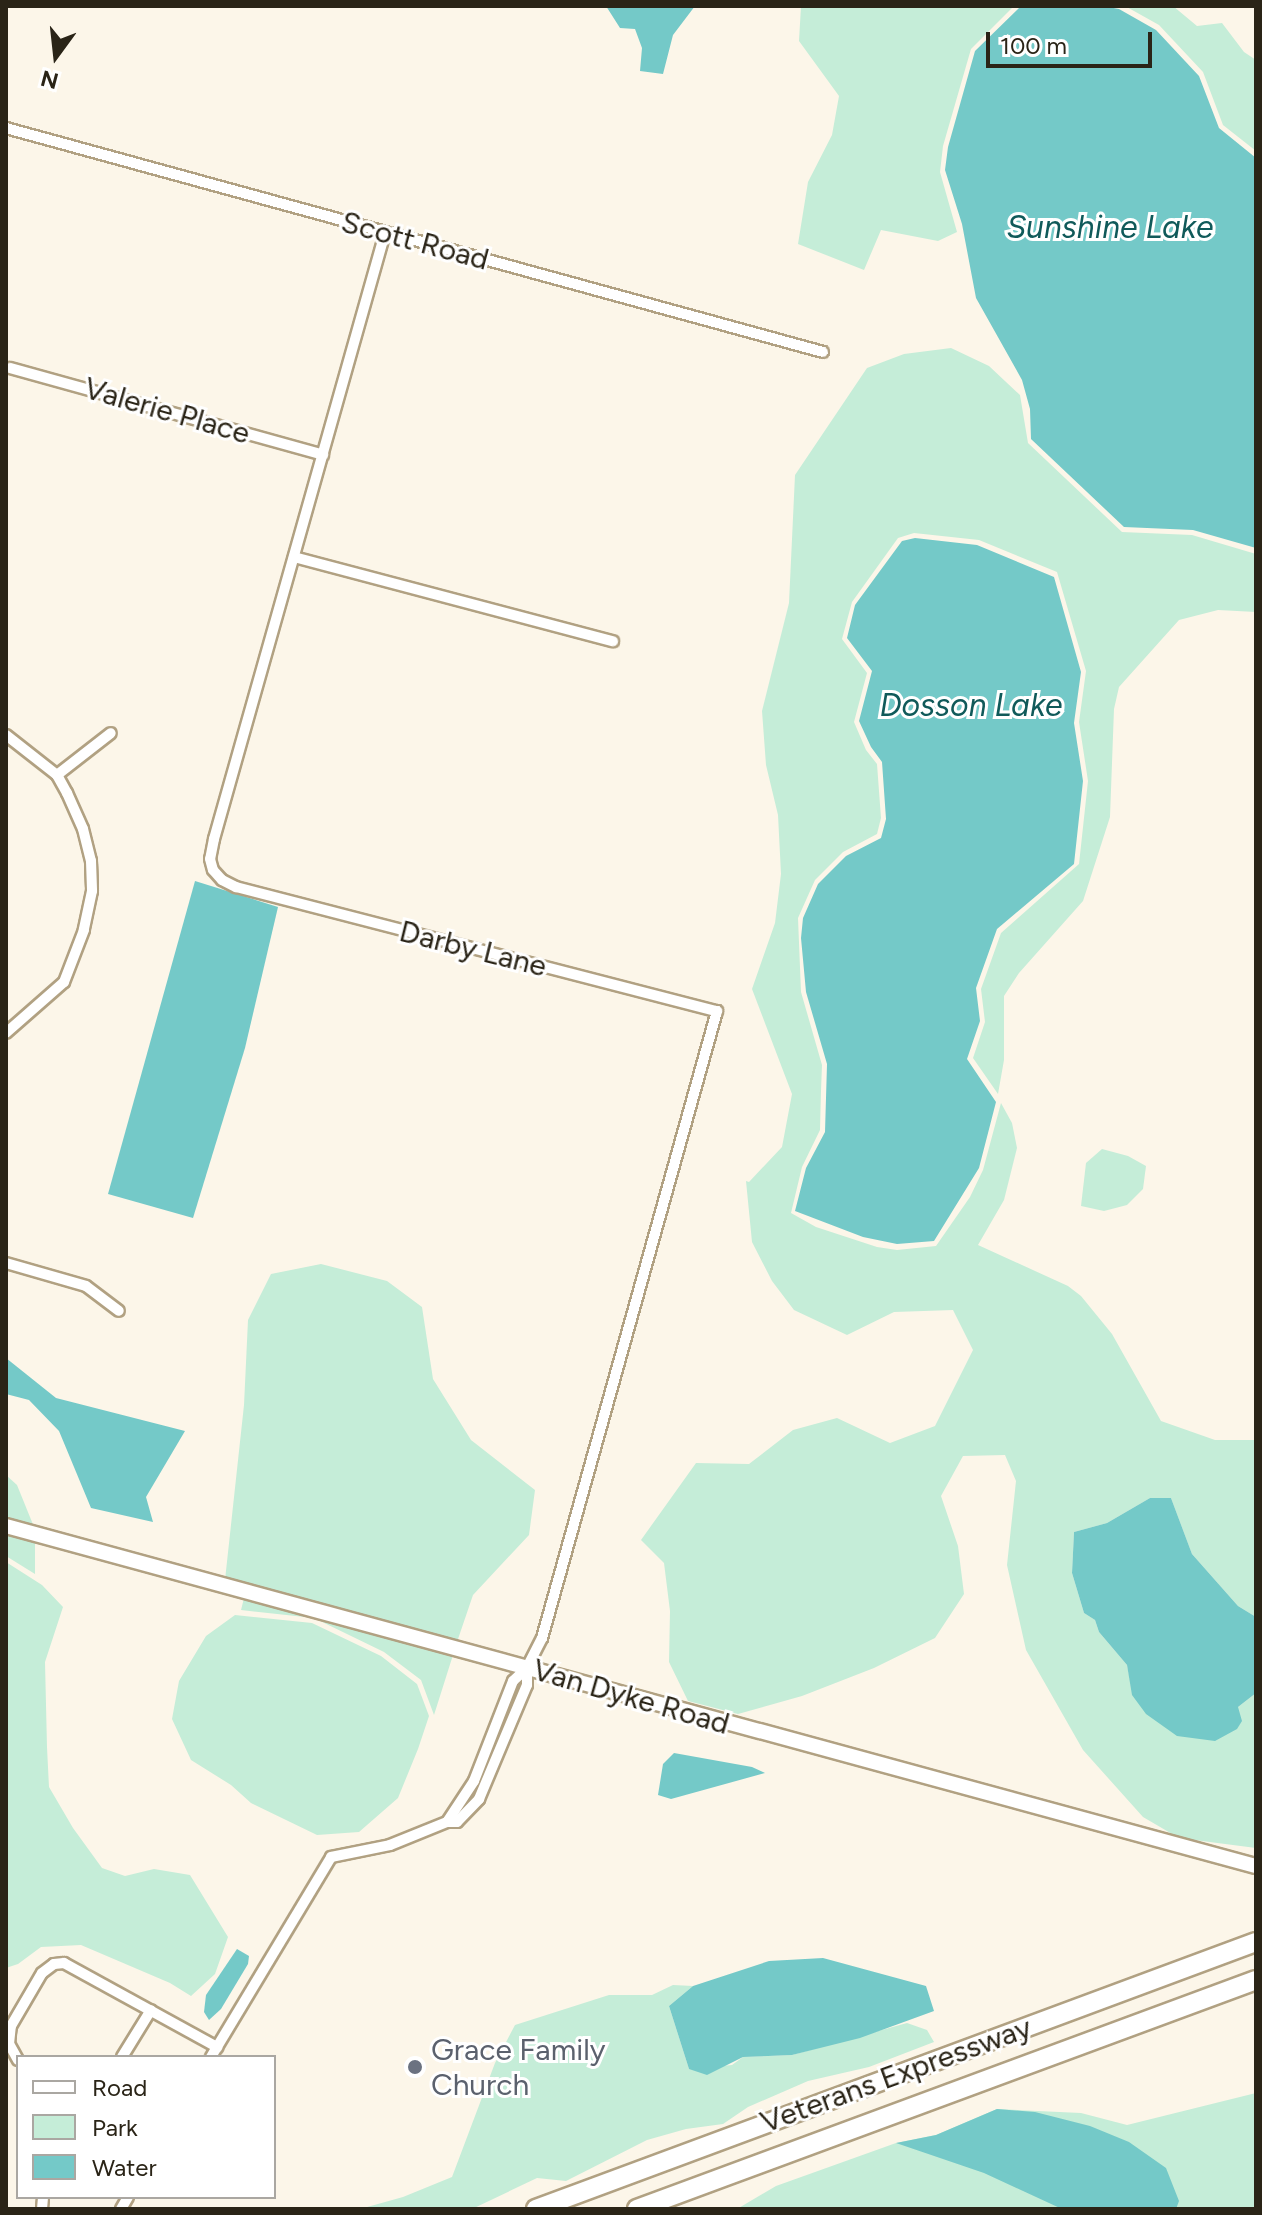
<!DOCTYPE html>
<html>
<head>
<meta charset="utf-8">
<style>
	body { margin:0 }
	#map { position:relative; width:1262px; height:2215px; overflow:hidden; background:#fcf6e9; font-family:Figtree,sans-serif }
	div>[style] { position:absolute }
	.green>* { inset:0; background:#c5edd8 }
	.water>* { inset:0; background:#74c9c8 }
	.roads { filter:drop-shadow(2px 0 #b1a182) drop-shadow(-2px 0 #b1a182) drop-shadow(0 2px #b1a182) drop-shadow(0 -2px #b1a182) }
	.street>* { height:10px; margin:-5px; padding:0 5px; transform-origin:5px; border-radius:5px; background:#fff }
	.secondary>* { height:14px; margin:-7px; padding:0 7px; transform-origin:7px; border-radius:7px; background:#fff }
	.highway>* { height:18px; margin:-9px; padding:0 9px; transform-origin:9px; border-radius:9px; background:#fff }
	.dots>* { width:22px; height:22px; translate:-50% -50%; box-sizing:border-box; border:4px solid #fff; border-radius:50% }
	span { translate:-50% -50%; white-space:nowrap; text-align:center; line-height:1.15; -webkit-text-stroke:6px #fff; paint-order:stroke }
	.street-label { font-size:30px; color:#2a2417 }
	.worship-label { font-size:30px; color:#5b616d }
	.left { translate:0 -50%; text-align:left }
	.water-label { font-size:32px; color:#105a5a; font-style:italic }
	.frame { position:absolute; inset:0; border:8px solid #2a2417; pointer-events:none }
	.legend { position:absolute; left:16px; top:2055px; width:260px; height:144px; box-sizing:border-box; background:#fff; border:2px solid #aaa7a2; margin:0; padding:10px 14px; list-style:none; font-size:24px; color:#2a2417 }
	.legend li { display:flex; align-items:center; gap:16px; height:40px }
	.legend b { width:40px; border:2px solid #aaa7a2 }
	.north { position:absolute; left:16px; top:16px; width:80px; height:80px; -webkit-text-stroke:6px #fff; paint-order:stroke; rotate:195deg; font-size:22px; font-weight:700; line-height:32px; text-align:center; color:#2a2417 }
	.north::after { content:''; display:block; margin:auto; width:28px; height:36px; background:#2a2417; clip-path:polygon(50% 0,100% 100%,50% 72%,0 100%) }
	.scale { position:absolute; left:986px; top:32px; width:166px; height:36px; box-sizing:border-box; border:4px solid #2a2417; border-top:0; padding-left:10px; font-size:24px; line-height:28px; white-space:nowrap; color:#2a2417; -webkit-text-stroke:6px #fff; paint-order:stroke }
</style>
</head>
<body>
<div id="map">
	<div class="green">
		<div style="clip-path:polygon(801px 6px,1014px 6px,971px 49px,943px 146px,940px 172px,957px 232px,938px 241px,881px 230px,864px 270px,798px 244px,808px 182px,832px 135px,839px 96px,799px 41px)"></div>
		<div style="clip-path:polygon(1125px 6px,1173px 6px,1197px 26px,1222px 23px,1244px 52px,1256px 60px,1256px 151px,1223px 125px,1203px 72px,1159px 25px)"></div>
		<div style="clip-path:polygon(951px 348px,989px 366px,1020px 395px,1028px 443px,1122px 532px,1192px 535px,1256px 554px,1256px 612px,1218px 610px,1179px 620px,1119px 687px,1114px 709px,1110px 817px,1083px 901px,1019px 973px,1004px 996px,1004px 1060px,998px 1094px,973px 1058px,985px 1022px,981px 989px,1001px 933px,1079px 864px,1088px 781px,1079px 722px,1086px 671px,1057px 572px,979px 540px,914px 533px,898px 538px,852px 602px,842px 639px,867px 673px,854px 722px,866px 750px,877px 764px,881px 818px,877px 834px,843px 852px,815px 880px,798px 918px,801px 992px,822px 1065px,821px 1091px,820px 1130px,802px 1167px,791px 1213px,816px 1227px,877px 1247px,897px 1250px,936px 1246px,970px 1197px,983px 1170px,1001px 1103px,1012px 1123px,1017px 1148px,1004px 1200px,978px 1245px,1068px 1286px,1081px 1296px,1112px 1334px,1161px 1421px,1215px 1440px,1256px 1440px,1256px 1617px,1238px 1606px,1192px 1554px,1171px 1498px,1150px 1498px,1107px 1523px,1074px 1532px,1072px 1573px,1084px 1613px,1095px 1620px,1099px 1632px,1127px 1665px,1133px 1695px,1238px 1707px,1256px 1693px,1256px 1848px,1179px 1838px,1143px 1817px,1083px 1750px,1026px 1650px,1007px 1565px,1016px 1481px,1005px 1455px,963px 1456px,941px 1496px,958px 1546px,964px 1594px,935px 1638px,874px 1668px,802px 1696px,738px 1714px,688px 1701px,669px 1662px,670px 1611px,664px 1563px,641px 1540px,696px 1463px,749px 1464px,793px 1430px,837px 1418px,890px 1443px,935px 1426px,973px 1350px,953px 1310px,894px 1312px,847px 1335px,794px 1310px,772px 1281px,752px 1242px,746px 1181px,749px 1182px,782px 1147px,792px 1094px,752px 989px,775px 923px,781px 874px,778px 815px,766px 765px,762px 711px,789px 603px,795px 475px,867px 368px,904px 354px)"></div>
		<div style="clip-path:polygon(1102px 1149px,1128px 1156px,1146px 1166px,1143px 1189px,1127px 1205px,1104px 1211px,1081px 1206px,1086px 1163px)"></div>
		<div style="clip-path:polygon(321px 1264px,387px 1281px,422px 1307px,433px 1379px,471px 1440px,535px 1490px,529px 1535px,473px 1595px,457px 1642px,225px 1580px,244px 1405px,248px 1320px,271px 1274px)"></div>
		<div style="clip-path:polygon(6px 1475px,17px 1485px,34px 1527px,6px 1519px)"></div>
		<div style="clip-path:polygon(6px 1533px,35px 1541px,35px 1574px,6px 1556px)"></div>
		<div style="clip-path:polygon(6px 1562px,42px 1585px,63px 1607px,45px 1662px,47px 1747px,49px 1787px,73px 1828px,102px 1868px,125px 1876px,154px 1869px,190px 1875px,228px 1937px,215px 1974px,191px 1996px,170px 1983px,81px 1945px,41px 1947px,18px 1964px,6px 1968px)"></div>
		<div style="clip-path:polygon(244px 1598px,453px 1655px,434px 1715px,421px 1680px,384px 1652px,314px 1618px,241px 1610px)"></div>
		<div style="clip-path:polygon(235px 1615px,312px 1623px,381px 1656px,417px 1684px,429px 1716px,418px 1749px,398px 1798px,359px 1832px,317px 1835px,251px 1803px,231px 1785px,191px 1760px,172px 1719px,179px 1681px,206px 1636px)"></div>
		<div style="clip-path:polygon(673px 1985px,693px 1986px,669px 2006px,689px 2069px,732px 2065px,743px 2057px,792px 2055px,907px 2023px,927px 2030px,934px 2042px,869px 2067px,808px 2081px,748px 2107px,723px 2124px,686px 2129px,647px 2140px,566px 2181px,537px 2178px,472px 2209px,360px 2209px,403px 2197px,452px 2177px,495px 2063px,515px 2025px,609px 1995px,652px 1995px)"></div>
		<div style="clip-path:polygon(1256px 2093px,1256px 2209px,737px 2209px,776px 2186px,896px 2143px,936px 2135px,997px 2109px,1081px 2113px,1127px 2125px)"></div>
	</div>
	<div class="water">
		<div style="clip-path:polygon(606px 6px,695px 6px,673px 35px,663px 74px,640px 71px,642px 48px,635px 29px,620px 28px)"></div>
		<div style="clip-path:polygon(1103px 6px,1119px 9px,1156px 30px,1199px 76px,1219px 128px,1256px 158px,1256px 548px,1193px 530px,1124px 527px,1031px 439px,1030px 409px,1022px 380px,976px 298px,962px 224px,945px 170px,948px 147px,975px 51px,1020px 7px)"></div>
		<div style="clip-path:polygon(915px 538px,977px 545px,1054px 577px,1081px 672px,1074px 723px,1083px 781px,1074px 864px,997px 929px,976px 988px,980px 1021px,967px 1059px,996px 1102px,979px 1168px,934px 1241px,897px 1244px,863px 1237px,795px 1211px,806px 1168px,825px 1132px,827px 1064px,806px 992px,801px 938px,803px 918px,818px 884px,846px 856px,881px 838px,886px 819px,882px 762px,871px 747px,859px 721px,872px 671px,847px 638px,855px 605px,902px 541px)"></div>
		<div style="clip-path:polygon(195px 881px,278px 907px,245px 1048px,193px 1218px,108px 1194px)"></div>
		<div style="clip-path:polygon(6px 1358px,56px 1398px,185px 1431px,146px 1497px,153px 1522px,91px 1508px,59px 1431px,29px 1400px,6px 1394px)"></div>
		<div style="clip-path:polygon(1150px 1498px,1171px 1498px,1192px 1554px,1238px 1606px,1256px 1617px,1256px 1693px,1238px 1707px,1242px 1721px,1237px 1729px,1215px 1741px,1177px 1736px,1146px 1714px,1132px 1695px,1127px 1665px,1099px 1632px,1095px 1620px,1084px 1613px,1072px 1573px,1074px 1532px,1107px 1523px)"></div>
		<div style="clip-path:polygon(674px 1753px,752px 1767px,765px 1773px,671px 1799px,658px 1795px,663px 1764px)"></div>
		<div style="clip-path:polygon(237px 1949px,249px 1956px,248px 1964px,221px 2009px,209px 2020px,204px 2012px,206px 1995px)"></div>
		<div style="clip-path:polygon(823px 1958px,926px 1986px,934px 2011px,860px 2038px,792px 2055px,743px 2057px,707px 2075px,689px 2069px,669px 2006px,693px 1986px,769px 1961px)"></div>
		<div style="clip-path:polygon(997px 2109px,1035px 2112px,1090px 2126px,1129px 2142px,1166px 2168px,1179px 2201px,1176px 2209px,1062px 2209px,984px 2173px,896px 2143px,936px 2135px)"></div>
	</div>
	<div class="roads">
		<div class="street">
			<div style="left:6px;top:128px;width:847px;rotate:15.33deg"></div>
			<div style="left:385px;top:233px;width:630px;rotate:105.76deg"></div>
			<div style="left:214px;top:839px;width:20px;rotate:101deg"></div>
			<div style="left:210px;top:859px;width:11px;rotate:75deg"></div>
			<div style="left:213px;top:870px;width:13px;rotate:48deg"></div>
			<div style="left:222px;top:880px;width:16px;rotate:27deg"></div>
			<div style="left:236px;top:887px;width:497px;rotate:14.5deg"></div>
			<div style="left:717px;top:1011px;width:651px;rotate:105.59deg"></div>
			<div style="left:542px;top:1638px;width:34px;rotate:117deg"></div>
			<div style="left:527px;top:1668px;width:19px;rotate:137deg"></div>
			<div style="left:513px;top:1681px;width:107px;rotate:111.3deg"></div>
			<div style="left:474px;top:1781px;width:49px;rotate:123.4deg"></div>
			<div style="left:10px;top:368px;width:325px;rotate:15.5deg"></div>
			<div style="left:294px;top:557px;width:330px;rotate:14.8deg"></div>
			<div style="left:6px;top:735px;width:65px;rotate:38.1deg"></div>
			<div style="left:57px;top:775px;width:21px;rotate:61deg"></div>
			<div style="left:67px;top:793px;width:39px;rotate:66deg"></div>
			<div style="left:83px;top:829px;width:33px;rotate:76deg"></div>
			<div style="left:91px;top:861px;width:30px;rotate:88deg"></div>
			<div style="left:92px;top:891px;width:40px;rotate:102deg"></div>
			<div style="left:84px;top:930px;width:56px;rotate:111deg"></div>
			<div style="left:64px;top:982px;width:77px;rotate:138.7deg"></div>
			<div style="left:57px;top:775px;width:68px;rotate:-37.9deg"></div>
			<div style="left:6px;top:1263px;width:83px;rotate:16deg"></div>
			<div style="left:86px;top:1286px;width:41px;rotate:37.1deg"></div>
			<div style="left:122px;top:2057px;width:55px;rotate:-58.3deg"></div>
			<div style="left:211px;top:2057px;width:233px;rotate:-59deg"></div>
			<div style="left:331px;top:1857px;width:60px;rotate:-11.5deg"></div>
			<div style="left:390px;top:1845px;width:61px;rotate:-22deg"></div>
			<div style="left:447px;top:1822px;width:10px"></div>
			<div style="left:457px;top:1822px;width:32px;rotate:-46deg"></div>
			<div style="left:479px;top:1799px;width:124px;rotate:-67.2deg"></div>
			<div style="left:527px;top:1685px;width:17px;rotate:-90deg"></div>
			<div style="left:18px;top:2060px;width:18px;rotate:-119deg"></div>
			<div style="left:9px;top:2044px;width:18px;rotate:-84deg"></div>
			<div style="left:11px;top:2026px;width:61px;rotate:-59.7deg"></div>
			<div style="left:42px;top:1973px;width:15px;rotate:-37deg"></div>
			<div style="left:54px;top:1964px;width:10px;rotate:-6deg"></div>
			<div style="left:64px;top:1963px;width:175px;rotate:28.8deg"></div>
			<div style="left:42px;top:2209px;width:12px;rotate:-85deg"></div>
			<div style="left:121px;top:2209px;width:14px;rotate:-60deg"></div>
		</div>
		<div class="secondary">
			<div style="left:6px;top:1526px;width:1295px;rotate:15.22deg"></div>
		</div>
		<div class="highway">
			<div style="left:536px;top:2209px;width:768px;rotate:-20.35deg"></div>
			<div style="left:637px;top:2209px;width:660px;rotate:-20.3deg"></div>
		</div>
	</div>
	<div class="dots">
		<div style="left:415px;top:2067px;background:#6b7280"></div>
	</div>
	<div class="street-label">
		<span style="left:415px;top:241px;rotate:15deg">Scott Road</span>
		<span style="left:167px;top:411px;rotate:16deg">Valerie Place</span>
		<span style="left:473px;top:949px;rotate:14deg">Darby Lane</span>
		<span style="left:631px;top:1697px;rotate:16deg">Van Dyke Road</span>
		<span style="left:896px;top:2075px;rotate:-20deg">Veterans Expressway</span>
	</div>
	<div class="worship-label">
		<span class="left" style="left:431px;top:2067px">Grace Family<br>Church</span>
	</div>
	<div class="water-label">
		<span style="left:1110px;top:227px">Sunshine Lake</span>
		<span style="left:971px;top:705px">Dosson Lake</span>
	</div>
	<div class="frame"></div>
	<ul class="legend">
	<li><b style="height:10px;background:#fff"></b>Road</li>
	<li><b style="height:22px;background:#c5edd8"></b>Park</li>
	<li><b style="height:22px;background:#74c9c8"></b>Water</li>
	</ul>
	<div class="north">N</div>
	<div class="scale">100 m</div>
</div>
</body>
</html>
